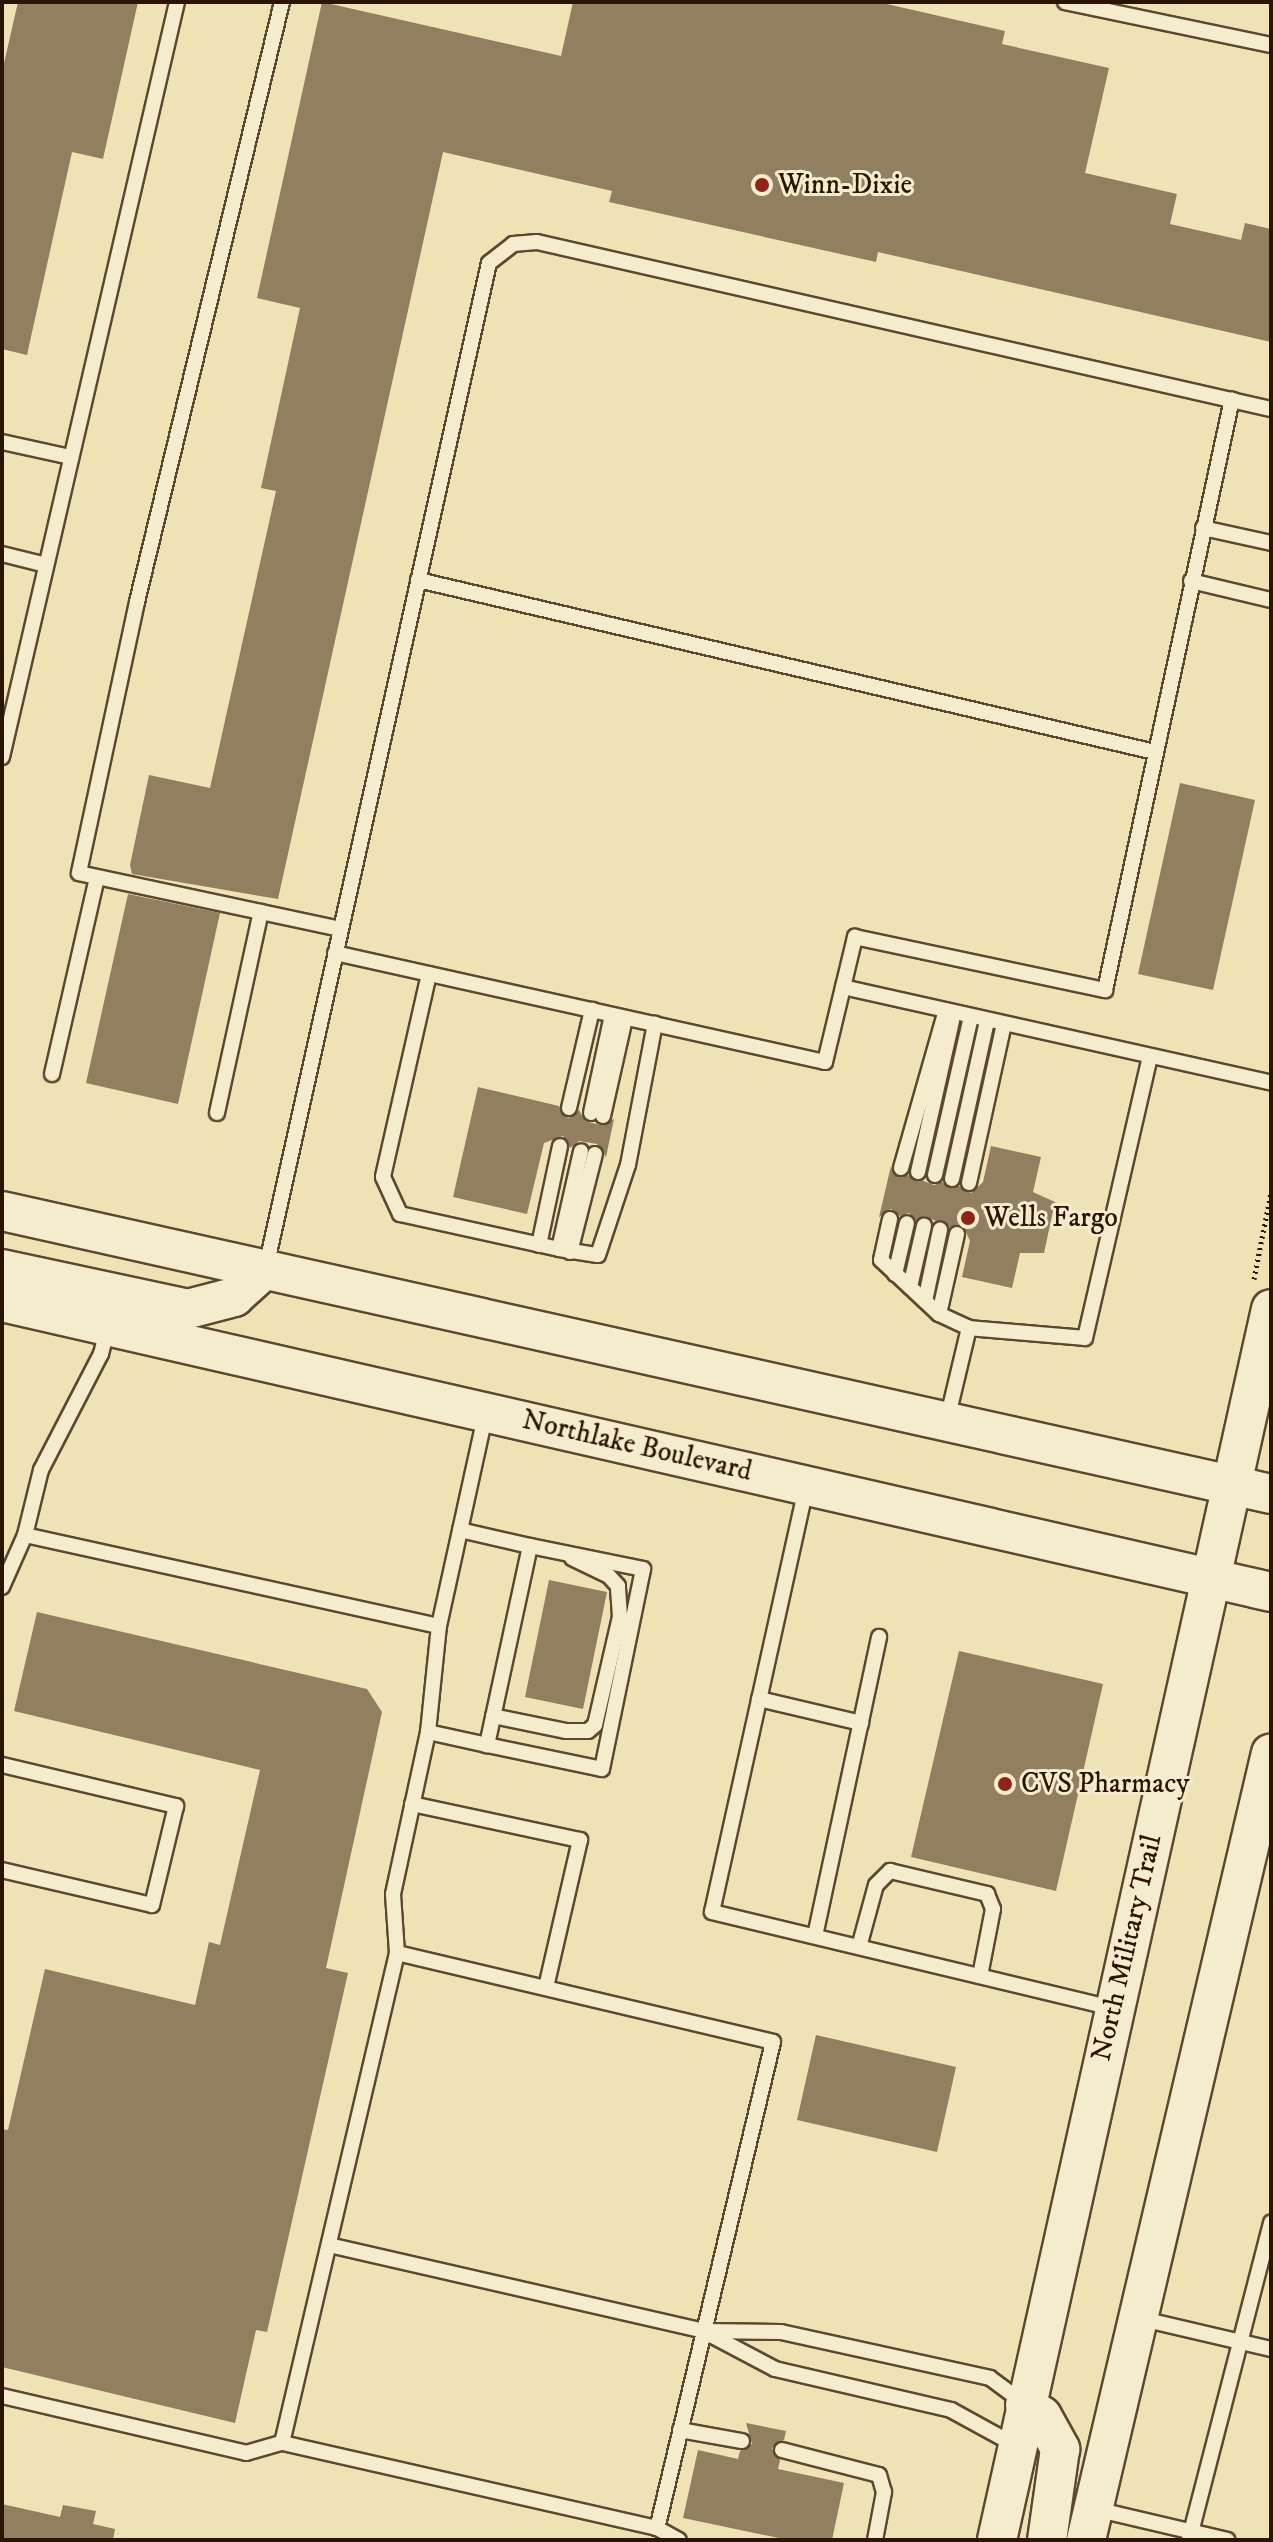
<!DOCTYPE html>
<html>
<head>
<meta charset="utf-8">
<style>
	body { margin:0 }
	#map { position:relative; width:1273px; height:2542px; overflow:hidden; background:#efe2b4; font-family:"IM FELL DW Pica",serif }
	div>[style] { position:absolute }
	.building>* { inset:0; background:#917f5f }
	.path>* { height:5px; margin-top:-2.5px; transform-origin:0; background:repeating-linear-gradient(90deg,#2b1402 0 2px,transparent 0 6px) }
	.roads { filter:drop-shadow(2px 0 #5c482e) drop-shadow(-2px 0 #5c482e) drop-shadow(0 2px #5c482e) drop-shadow(0 -2px #5c482e) }
	.lane>* { height:14px; margin:-7px; padding:0 7px; transform-origin:7px; border-radius:7px; background:#f5ecce }
	.secondary>* { height:38px; margin:-19px; padding:0 19px; transform-origin:19px; border-radius:19px; background:#f5ecce }
	.dots>* { width:22px; height:22px; translate:-50% -50%; box-sizing:border-box; border:4px solid #f5ecce; border-radius:50% }
	span { translate:-50% -50%; white-space:nowrap; text-align:center; line-height:1.15; -webkit-text-stroke:6px #f5ecce; paint-order:stroke }
	.poi-label { font-size:28px; color:#2b1402 }
	.left { translate:0 -50%; text-align:left }
	.street-label { font-size:28px; color:#2b1402 }
	.frame { position:absolute; inset:0; border:4px solid #2b1402; pointer-events:none }
</style>
</head>
<body>
<div id="map">
	<div class="building">
		<div style="clip-path:polygon(18px 2px,138px 2px,103px 159px,72px 152px,27px 355px,2px 349px,2px 72px)"></div>
		<div style="clip-path:polygon(322px 2px,561px 56px,573px 2px,878px 2px,1005px 31px,1002px 44px,1109px 68px,1085px 173px,1177px 194px,1170px 224px,1241px 240px,1245px 223px,1271px 229px,1271px 342px,878px 252px,876px 262px,609px 202px,612px 191px,443px 152px,278px 899px,132px 874px,130px 865px,149px 775px,210px 788px,276px 491px,261px 488px,300px 308px,257px 298px)"></div>
		<div style="clip-path:polygon(1180px 783px,1255px 800px,1213px 990px,1138px 974px)"></div>
		<div style="clip-path:polygon(128px 894px,220px 913px,178px 1104px,86px 1083px)"></div>
		<div style="clip-path:polygon(478px 1087px,559px 1106px,568px 1118px,579px 1110px,585px 1121px,600px 1125px,614px 1119px,606px 1157px,597px 1144px,579px 1141px,570px 1148px,563px 1136px,544px 1143px,527px 1214px,453px 1197px)"></div>
		<div style="clip-path:polygon(991px 1146px,1041px 1157px,1033px 1192px,1055px 1202px,1044px 1253px,1020px 1253px,1012px 1288px,962px 1277px,970px 1241px,963px 1226px,950px 1227px,925px 1216px,916px 1220px,909px 1213px,900px 1216px,891px 1209px,879px 1217px,891px 1166px,898px 1177px,908px 1175px,934px 1185px,942px 1182px,949px 1188px,959px 1186px,971px 1193px,983px 1182px)"></div>
		<div style="clip-path:polygon(549px 1580px,607px 1592px,583px 1709px,525px 1697px)"></div>
		<div style="clip-path:polygon(37px 1612px,367px 1689px,382px 1712px,326px 1968px,348px 1973px,267px 2332px,256px 2330px,235px 2423px,2px 2367px,2px 2129px,8px 2130px,45px 1969px,195px 2005px,209px 1942px,220px 1945px,260px 1770px,14px 1711px)"></div>
		<div style="clip-path:polygon(959px 1651px,1103px 1684px,1056px 1891px,911px 1857px)"></div>
		<div style="clip-path:polygon(816px 2035px,956px 2067px,937px 2152px,797px 2120px)"></div>
		<div style="clip-path:polygon(746px 2423px,786px 2431px,784px 2440px,772px 2448px,780px 2460px,778px 2469px,844px 2483px,832px 2540px,788px 2540px,683px 2518px,698px 2450px,738px 2459px,740px 2451px,752px 2444px)"></div>
		<div style="clip-path:polygon(2px 2504px,60px 2517px,63px 2505px,96px 2511px,93px 2524px,115px 2529px,113px 2540px,2px 2540px)"></div>
	</div>
	<div class="path">
		<div style="left:1254px;top:1279px;width:89px;rotate:-78.9deg"></div>
	</div>
	<div class="roads">
		<div class="lane">
			<div style="left:282px;top:2px;width:617px;rotate:103.59deg"></div>
			<div style="left:137px;top:602px;width:277px;rotate:102.1deg"></div>
			<div style="left:79px;top:873px;width:267px;rotate:12.1deg"></div>
			<div style="left:1065px;top:2px;width:210px;rotate:11.8deg"></div>
			<div style="left:2px;top:442px;width:70px;rotate:12.4deg"></div>
			<div style="left:1203px;top:528px;width:70px;rotate:12.4deg"></div>
			<div style="left:2px;top:554px;width:45px;rotate:14deg"></div>
			<div style="left:418px;top:580px;width:757px;rotate:13.14deg"></div>
			<div style="left:1191px;top:581px;width:82px;rotate:13.4deg"></div>
			<div style="left:2px;top:757px;width:775px;rotate:-76.95deg"></div>
			<div style="left:335px;top:953px;width:502px;rotate:12.54deg"></div>
			<div style="left:825px;top:1062px;width:129px;rotate:-76.5deg"></div>
			<div style="left:855px;top:937px;width:256px;rotate:12deg"></div>
			<div style="left:1105px;top:990px;width:604px;rotate:-77.87deg"></div>
			<div style="left:429px;top:974px;width:208px;rotate:102.8deg"></div>
			<div style="left:383px;top:1177px;width:41px;rotate:65.3deg"></div>
			<div style="left:400px;top:1214px;width:163px;rotate:12.4deg"></div>
			<div style="left:559px;top:1249px;width:39px;rotate:9deg"></div>
			<div style="left:598px;top:1255px;width:95px;rotate:-71.6deg"></div>
			<div style="left:628px;top:1165px;width:144px;rotate:-79.2deg"></div>
			<div style="left:843px;top:987px;width:439px;rotate:12.6deg"></div>
			<div style="left:52px;top:1074px;width:201px;rotate:-77.1deg"></div>
			<div style="left:569px;top:1108px;width:101px;rotate:-76.8deg"></div>
			<div style="left:217px;top:1113px;width:206px;rotate:-77.7deg"></div>
			<div style="left:591px;top:1113px;width:100px;rotate:-77.9deg"></div>
			<div style="left:603px;top:1116px;width:100px;rotate:-77.3deg"></div>
			<div style="left:901px;top:1168px;width:164px;rotate:-74.1deg"></div>
			<div style="left:918px;top:1172px;width:155px;rotate:-77.3deg"></div>
			<div style="left:935px;top:1175px;width:163px;rotate:-77.2deg"></div>
			<div style="left:952px;top:1179px;width:162px;rotate:-77.5deg"></div>
			<div style="left:969px;top:1183px;width:163px;rotate:-77.6deg"></div>
			<div style="left:890px;top:1219px;width:42px;rotate:102.4deg"></div>
			<div style="left:881px;top:1260px;width:79px;rotate:43deg"></div>
			<div style="left:939px;top:1314px;width:33px;rotate:25deg"></div>
			<div style="left:969px;top:1328px;width:116px;rotate:4.9deg"></div>
			<div style="left:1085px;top:1338px;width:289px;rotate:-77deg"></div>
			<div style="left:539px;top:1245px;width:101px;rotate:-78deg"></div>
			<div style="left:559px;top:1249px;width:100px;rotate:-77.3deg"></div>
			<div style="left:570px;top:1252px;width:101px;rotate:-75.7deg"></div>
			<div style="left:266px;top:1267px;width:1028px;rotate:-77.48deg"></div>
			<div style="left:489px;top:263px;width:31px;rotate:-38deg"></div>
			<div style="left:513px;top:244px;width:24px;rotate:-5deg"></div>
			<div style="left:537px;top:242px;width:753px;rotate:12.82deg"></div>
			<div style="left:895px;top:1274px;width:52px;rotate:-76.8deg"></div>
			<div style="left:910px;top:1287px;width:63px;rotate:-77.1deg"></div>
			<div style="left:925px;top:1301px;width:73px;rotate:-78.1deg"></div>
			<div style="left:939px;top:1314px;width:82px;rotate:-77.3deg"></div>
			<div style="left:947px;top:1420px;width:95px;rotate:-76.6deg"></div>
			<div style="left:806px;top:1488px;width:434px;rotate:102.5deg"></div>
			<div style="left:712px;top:1912px;width:412px;rotate:13.5deg"></div>
			<div style="left:460px;top:1530px;width:72px;rotate:12.9deg"></div>
			<div style="left:25px;top:1535px;width:424px;rotate:12.4deg"></div>
			<div style="left:2px;top:1587px;width:57px;rotate:-66.1deg"></div>
			<div style="left:25px;top:1535px;width:67px;rotate:-76.2deg"></div>
			<div style="left:41px;top:1470px;width:131px;rotate:-62.7deg"></div>
			<div style="left:101px;top:1354px;width:29px;rotate:-76deg"></div>
			<div style="left:759px;top:1699px;width:105px;rotate:13.2deg"></div>
			<div style="left:493px;top:1716px;width:75px;rotate:11.6deg"></div>
			<div style="left:566px;top:1731px;width:22px"></div>
			<div style="left:588px;top:1731px;width:9px;rotate:-41deg"></div>
			<div style="left:595px;top:1725px;width:111px;rotate:-77deg"></div>
			<div style="left:620px;top:1617px;width:31px;rotate:-94deg"></div>
			<div style="left:618px;top:1586px;width:13px;rotate:-132deg"></div>
			<div style="left:609px;top:1576px;width:41px;rotate:-154.1deg"></div>
			<div style="left:428px;top:1732px;width:60px;rotate:12.4deg"></div>
			<div style="left:487px;top:1745px;width:117px;rotate:11.8deg"></div>
			<div style="left:602px;top:1769px;width:204px;rotate:-78.4deg"></div>
			<div style="left:643px;top:1569px;width:115px;rotate:-168.5deg"></div>
			<div style="left:530px;top:1546px;width:204px;rotate:102.2deg"></div>
			<div style="left:2px;top:1765px;width:179px;rotate:13.3deg"></div>
			<div style="left:176px;top:1806px;width:102px;rotate:103.6deg"></div>
			<div style="left:152px;top:1905px;width:154px;rotate:-166.9deg"></div>
			<div style="left:412px;top:1804px;width:172px;rotate:12.1deg"></div>
			<div style="left:580px;top:1840px;width:151px;rotate:103deg"></div>
			<div style="left:815px;top:1936px;width:306px;rotate:-77.9deg"></div>
			<div style="left:859px;top:1947px;width:64px;rotate:-74.7deg"></div>
			<div style="left:876px;top:1885px;width:20px;rotate:-45deg"></div>
			<div style="left:890px;top:1871px;width:100px;rotate:13.3deg"></div>
			<div style="left:987px;top:1894px;width:16px;rotate:68deg"></div>
			<div style="left:993px;top:1909px;width:68px;rotate:101deg"></div>
			<div style="left:397px;top:1953px;width:386px;rotate:13.3deg"></div>
			<div style="left:773px;top:2042px;width:500px;rotate:103.4deg"></div>
			<div style="left:657px;top:2528px;width:385px;rotate:-167.2deg"></div>
			<div style="left:282px;top:2443px;width:503px;rotate:-76.79deg"></div>
			<div style="left:397px;top:1953px;width:59px;rotate:-93.9deg"></div>
			<div style="left:393px;top:1894px;width:166px;rotate:-77.8deg"></div>
			<div style="left:428px;top:1732px;width:107px;rotate:-84.1deg"></div>
			<div style="left:439px;top:1626px;width:219px;rotate:-77.6deg"></div>
			<div style="left:329px;top:2245px;width:384px;rotate:12.9deg"></div>
			<div style="left:703px;top:2331px;width:78px;rotate:0.7deg"></div>
			<div style="left:781px;top:2332px;width:214px;rotate:12.4deg"></div>
			<div style="left:990px;top:2378px;width:44px;rotate:36.6deg"></div>
			<div style="left:1138px;top:2318px;width:137px;rotate:13.1deg"></div>
			<div style="left:707px;top:2333px;width:77px;rotate:27.9deg"></div>
			<div style="left:775px;top:2369px;width:181px;rotate:13.1deg"></div>
			<div style="left:951px;top:2410px;width:73px;rotate:28.7deg"></div>
			<div style="left:2px;top:2396px;width:251px;rotate:13.1deg"></div>
			<div style="left:246px;top:2453px;width:37px;rotate:-16deg"></div>
			<div style="left:680px;top:2430px;width:63px;rotate:10.1deg"></div>
			<div style="left:782px;top:2450px;width:100px;rotate:14.5deg"></div>
			<div style="left:879px;top:2475px;width:18px;rotate:74deg"></div>
			<div style="left:884px;top:2492px;width:49px;rotate:100.6deg"></div>
			<div style="left:1095px;top:2509px;width:136px;rotate:13.2deg"></div>
			<div style="left:657px;top:2528px;width:25px;rotate:29deg"></div>
			<div style="left:1189px;top:2540px;width:328px;rotate:-75.5deg"></div>
		</div>
		<div class="secondary">
			<div style="left:2px;top:1211px;width:1300px;rotate:12.57deg"></div>
			<div style="left:2px;top:1269px;width:190px;rotate:12.1deg"></div>
			<div style="left:188px;top:1309px;width:48px;rotate:-14.6deg"></div>
			<div style="left:234px;top:1297px;width:42px;rotate:-42.1deg"></div>
			<div style="left:2px;top:1302px;width:1302px;rotate:12.87deg"></div>
			<div style="left:1025px;top:2405px;width:20px;rotate:33deg"></div>
			<div style="left:1042px;top:2416px;width:38px;rotate:61deg"></div>
			<div style="left:1060px;top:2449px;width:92px;rotate:98.1deg"></div>
			<div style="left:997px;top:2540px;width:1261px;rotate:-77.45deg"></div>
			<div style="left:1086px;top:2540px;width:808px;rotate:-76.77deg"></div>
		</div>
	</div>
	<div class="dots">
		<div style="left:762px;top:185px;background:#8f2418"></div>
		<div style="left:968px;top:1218px;background:#8f2418"></div>
		<div style="left:1005px;top:1784px;background:#8f2418"></div>
	</div>
	<div class="poi-label">
		<span class="left" style="left:778px;top:185px">Winn-Dixie</span>
		<span class="left" style="left:984px;top:1218px">Wells Fargo</span>
		<span class="left" style="left:1021px;top:1784px">CVS Pharmacy</span>
	</div>
	<div class="street-label">
		<span style="left:637px;top:1446px;rotate:13deg">Northlake Boulevard</span>
		<span style="left:1127px;top:1948px;rotate:-77deg">North Military Trail</span>
	</div>
	<div class="frame"></div>
</div>
</body>
</html>
